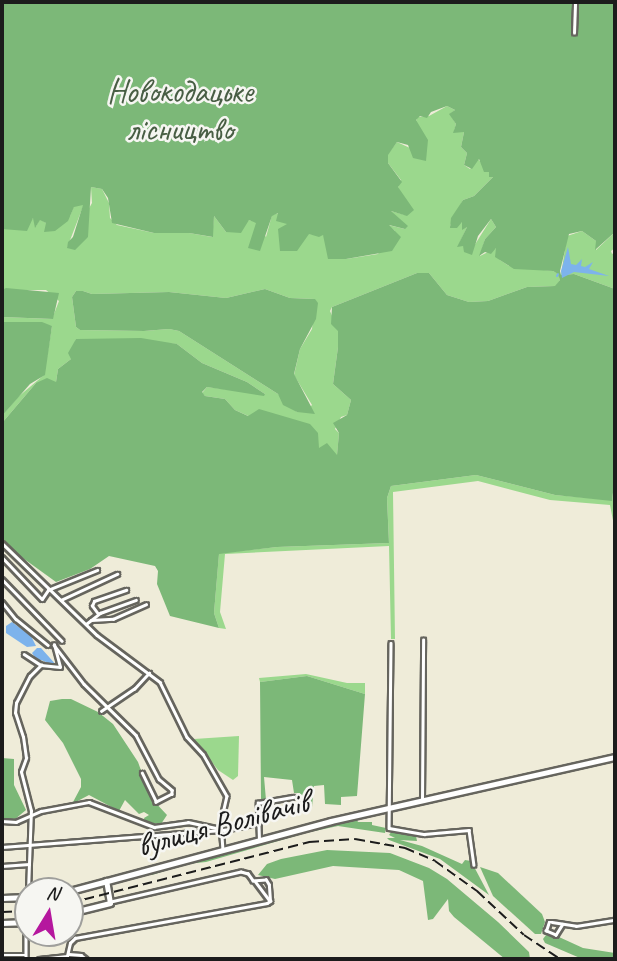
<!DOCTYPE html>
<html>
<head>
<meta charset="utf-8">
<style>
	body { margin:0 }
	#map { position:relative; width:617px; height:961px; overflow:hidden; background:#efecd9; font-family:Caveat,sans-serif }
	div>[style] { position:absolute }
	.green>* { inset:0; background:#9bd88d }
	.forest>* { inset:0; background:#7cb878 }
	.water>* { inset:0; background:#7db3ec }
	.stream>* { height:2px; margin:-1px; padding:0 1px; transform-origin:1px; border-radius:1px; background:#7db3ec }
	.roads { filter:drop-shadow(2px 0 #66655e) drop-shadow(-2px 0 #66655e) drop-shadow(0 2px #66655e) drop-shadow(0 -2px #66655e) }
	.street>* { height:2.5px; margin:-1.25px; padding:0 1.25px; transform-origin:1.25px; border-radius:1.25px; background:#fff }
	.secondary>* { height:4.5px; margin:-2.25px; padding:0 2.25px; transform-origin:2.25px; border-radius:2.25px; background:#fff }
	.rail>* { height:2px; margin-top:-1px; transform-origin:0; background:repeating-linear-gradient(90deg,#1c1c1c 0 10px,transparent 0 15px) }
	span { translate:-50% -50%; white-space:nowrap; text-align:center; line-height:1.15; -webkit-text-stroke:5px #f6f6f2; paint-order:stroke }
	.park-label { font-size:33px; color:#485e44 }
	.street-label { font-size:33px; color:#1c1c1c }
	.frame { position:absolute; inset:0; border:4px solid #1c1c1c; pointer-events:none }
	.north { position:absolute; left:14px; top:877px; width:70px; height:70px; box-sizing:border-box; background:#f6f6f2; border:2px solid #9f9f9c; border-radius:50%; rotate:11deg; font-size:19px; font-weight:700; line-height:28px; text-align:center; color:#1c1c1c }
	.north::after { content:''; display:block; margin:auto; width:24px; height:32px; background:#b5179e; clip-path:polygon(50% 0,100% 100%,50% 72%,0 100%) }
</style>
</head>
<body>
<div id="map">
	<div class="green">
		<div style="clip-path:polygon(evenodd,447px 106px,455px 110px,450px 114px,456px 124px,454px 131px,464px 132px,461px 147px,467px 153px,464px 165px,470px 169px,478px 159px,489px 172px,489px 177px,493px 177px,474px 196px,463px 200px,452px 221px,450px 226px,462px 222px,462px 228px,467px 227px,460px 242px,464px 247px,474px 246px,491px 219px,496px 227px,485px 239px,480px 256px,496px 248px,500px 260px,509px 266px,553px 271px,559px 274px,560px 280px,556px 286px,527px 287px,488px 301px,469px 302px,447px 295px,429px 273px,417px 273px,332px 307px,330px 311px,338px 330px,338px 347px,333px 384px,351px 400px,347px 415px,341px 417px,335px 429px,339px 433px,337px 456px,235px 410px,225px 399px,205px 396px,202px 393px,207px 387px,265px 394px,247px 382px,202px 363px,177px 344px,76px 339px,71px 359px,58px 369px,56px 382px,36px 383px,2px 423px,2px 416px,18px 397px,44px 375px,52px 326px,2px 322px,2px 317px,52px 319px,59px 301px,46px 290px,2px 290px,2px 229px,34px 218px,36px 226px,40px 219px,46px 223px,70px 216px,74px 206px,84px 204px,67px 248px,92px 203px,91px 187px,102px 189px,109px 203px,110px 218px,117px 225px,154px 233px,189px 233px,212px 237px,214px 216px,226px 232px,249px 220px,256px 222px,266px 237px,272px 215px,279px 213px,286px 222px,309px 234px,323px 235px,346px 259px,378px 254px,395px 231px,388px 225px,405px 229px,391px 211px,405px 215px,398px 187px,401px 180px,388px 163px,387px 155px,397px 142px,410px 148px,417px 117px,429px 116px,447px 106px,265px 289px,290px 298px,315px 299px,312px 329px,300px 349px,294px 375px,312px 405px,305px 412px,297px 412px,278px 394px,179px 331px,169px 329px,144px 331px,80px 330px,76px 327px,72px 297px,76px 291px,83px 291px,92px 294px,169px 292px,226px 298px,265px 289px)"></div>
		<div style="clip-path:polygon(582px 231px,596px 241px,596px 250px,615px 232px,615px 248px,611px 251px,612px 254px,615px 252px,615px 289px,574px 274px,561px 275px,567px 236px)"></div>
		<div style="clip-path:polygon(476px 475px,555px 495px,612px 500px,615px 476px,615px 531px,610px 505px,550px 500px,478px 481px,393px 492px,395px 639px,391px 639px,389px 546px,225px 554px,220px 612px,226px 629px,219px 628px,214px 613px,219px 553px,277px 547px,389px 543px,387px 498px,391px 486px)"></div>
		<div style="clip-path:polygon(306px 674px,347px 683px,365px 683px,365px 694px,307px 676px,260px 682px,259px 678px)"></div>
		<div style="clip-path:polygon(239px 736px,238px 776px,233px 780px,218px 770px,194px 739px)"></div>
	</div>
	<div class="forest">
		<div style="clip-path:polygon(2px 2px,615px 2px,615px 232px,595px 250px,596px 241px,582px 231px,569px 234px,560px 271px,561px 275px,574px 274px,615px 289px,615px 476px,612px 501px,555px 495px,476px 475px,391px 486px,387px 498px,389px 543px,277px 547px,219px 554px,214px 613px,219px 628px,170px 616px,157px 584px,158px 571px,155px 566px,109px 556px,90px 569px,56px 582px,20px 556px,2px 538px,2px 423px,36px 383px,47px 378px,56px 382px,58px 369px,71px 359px,68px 353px,76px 339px,141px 338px,177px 344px,202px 363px,247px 382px,265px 394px,264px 396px,207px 387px,202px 392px,205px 396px,225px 399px,235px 410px,248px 416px,259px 409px,310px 424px,318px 433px,319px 448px,327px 443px,337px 455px,339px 433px,333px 423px,347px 415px,351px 400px,333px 384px,338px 347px,338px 331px,331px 324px,332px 307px,417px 273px,429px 273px,447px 295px,469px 302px,488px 301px,527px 287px,555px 286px,560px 280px,558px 274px,553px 271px,514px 269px,495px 257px,496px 248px,491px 254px,485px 252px,479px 256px,485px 239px,496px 227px,491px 219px,478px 236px,472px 255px,464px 252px,463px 246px,457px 247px,467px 227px,462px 230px,462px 222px,457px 228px,450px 228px,451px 218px,463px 200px,474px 196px,493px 177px,489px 177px,489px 172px,484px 172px,479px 159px,472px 169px,464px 165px,467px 153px,461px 147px,464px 132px,453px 133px,456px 124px,449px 114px,455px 110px,447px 106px,431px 112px,427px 118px,420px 116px,416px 120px,428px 140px,426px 161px,413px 158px,408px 145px,397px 142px,388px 155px,388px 163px,402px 182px,398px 187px,414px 210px,407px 216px,391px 211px,408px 226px,405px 229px,389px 225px,401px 237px,392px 251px,346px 259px,328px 259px,323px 235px,319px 237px,309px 234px,297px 251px,280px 251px,278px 229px,287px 224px,276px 221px,278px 213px,272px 216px,260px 251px,248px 248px,256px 223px,249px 220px,241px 233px,226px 232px,214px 216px,213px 237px,189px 233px,154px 233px,112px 223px,108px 198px,102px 189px,91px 187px,88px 237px,75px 250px,67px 248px,68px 242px,73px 237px,83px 205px,74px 207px,68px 221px,55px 231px,44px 232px,46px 223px,40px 220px,35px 228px,33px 218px,27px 231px,2px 229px)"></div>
		<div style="clip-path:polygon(6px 288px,59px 293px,53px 319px,2px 317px,2px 290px)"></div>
		<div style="clip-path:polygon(265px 289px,290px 298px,315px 299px,318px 303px,316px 319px,300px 349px,294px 374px,315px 414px,297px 412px,283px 405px,278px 394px,179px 331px,169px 329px,144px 331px,80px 330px,76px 327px,72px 297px,76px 291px,83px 291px,92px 294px,169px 292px,226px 298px)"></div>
		<div style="clip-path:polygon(2px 322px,42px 322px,52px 326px,45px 375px,30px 384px,2px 416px)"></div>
		<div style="clip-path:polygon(307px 676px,365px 694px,357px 796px,341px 797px,341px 805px,325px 804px,324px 785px,314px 786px,312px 807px,301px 808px,300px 793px,294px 793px,292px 780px,264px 777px,266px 800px,261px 799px,260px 682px)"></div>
		<div style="clip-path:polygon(62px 699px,71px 699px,98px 712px,113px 724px,138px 762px,151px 798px,167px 815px,161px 824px,145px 822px,144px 818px,149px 815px,144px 812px,139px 814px,125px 800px,119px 811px,89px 795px,72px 804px,81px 787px,81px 779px,63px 743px,45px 720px,50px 701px)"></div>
		<div style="clip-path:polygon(2px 758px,14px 759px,14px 785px,26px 810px,14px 820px,2px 819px)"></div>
		<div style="clip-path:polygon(356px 818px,358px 822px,372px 822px,372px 825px,386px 828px,385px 833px,338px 826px,301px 834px,301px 831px,308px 828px)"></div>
		<div style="clip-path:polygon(299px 831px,299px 835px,206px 862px,187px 864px,152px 875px,142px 874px)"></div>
		<div style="clip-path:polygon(392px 831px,416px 836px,417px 841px,400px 840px,422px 846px,462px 864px,465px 860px,471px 861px,489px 895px,440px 859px,389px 840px,387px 838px,395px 838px,389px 835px)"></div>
		<div style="clip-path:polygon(327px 850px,390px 853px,429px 868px,447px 879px,498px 922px,529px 952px,530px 959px,505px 959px,454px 917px,449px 911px,448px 899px,433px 919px,428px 920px,423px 881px,399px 870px,333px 866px,275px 879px,258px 875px,267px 864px,281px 859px)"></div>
		<div style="clip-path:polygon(480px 867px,498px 873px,542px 914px,545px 922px,541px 934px,535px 934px,493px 896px)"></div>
		<div style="clip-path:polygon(546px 935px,559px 937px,583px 948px,615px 953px,615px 959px,580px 958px,545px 943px,543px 939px)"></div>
	</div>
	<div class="water">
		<div style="clip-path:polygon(568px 247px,571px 264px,576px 265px,582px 259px,581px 266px,585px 267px,593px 262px,589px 269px,609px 276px,574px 272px,562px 278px,561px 271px)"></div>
		<div style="clip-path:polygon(12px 622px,31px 636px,36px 646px,27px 647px,6px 633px,6px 626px)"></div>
		<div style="clip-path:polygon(37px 648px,41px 648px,58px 667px,41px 660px,38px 662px,32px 653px)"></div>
	</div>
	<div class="stream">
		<div style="left:557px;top:276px;width:2px;rotate:-63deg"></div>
		<div style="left:2px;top:623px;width:1px;rotate:45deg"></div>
	</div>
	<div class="roads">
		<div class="street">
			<div style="left:574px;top:33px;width:31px;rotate:-88deg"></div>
			<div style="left:2px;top:543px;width:132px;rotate:44.1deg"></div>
			<div style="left:97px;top:635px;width:79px;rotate:36.7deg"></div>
			<div style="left:160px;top:682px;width:61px;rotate:63.9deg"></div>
			<div style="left:187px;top:737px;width:23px;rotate:47deg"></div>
			<div style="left:203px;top:754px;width:48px;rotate:60.3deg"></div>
			<div style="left:227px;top:796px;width:27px;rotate:103deg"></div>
			<div style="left:221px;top:822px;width:28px;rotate:86deg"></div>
			<div style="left:2px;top:557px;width:58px;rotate:46.4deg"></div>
			<div style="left:42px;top:599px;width:11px;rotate:-56deg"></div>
			<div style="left:48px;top:590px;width:53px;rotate:-22.2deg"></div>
			<div style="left:2px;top:579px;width:86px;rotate:45.9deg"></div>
			<div style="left:61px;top:600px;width:62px;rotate:-24.9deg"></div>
			<div style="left:2px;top:602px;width:22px;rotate:51deg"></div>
			<div style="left:16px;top:619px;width:41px;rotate:39.1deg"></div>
			<div style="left:98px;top:614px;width:10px;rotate:-127deg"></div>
			<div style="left:92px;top:606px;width:5px;rotate:-68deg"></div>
			<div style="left:94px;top:601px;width:34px;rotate:-19deg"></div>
			<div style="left:91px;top:620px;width:22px;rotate:-3deg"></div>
			<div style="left:113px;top:619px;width:36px;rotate:-24deg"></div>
			<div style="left:86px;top:624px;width:18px;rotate:-38deg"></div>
			<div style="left:100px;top:613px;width:38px;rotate:-20deg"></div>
			<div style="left:391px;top:643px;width:185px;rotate:90.6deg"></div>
			<div style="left:389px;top:828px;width:36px;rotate:10deg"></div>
			<div style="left:424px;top:834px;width:45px;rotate:-5.1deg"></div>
			<div style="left:469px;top:830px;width:35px;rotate:82deg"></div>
			<div style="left:54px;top:645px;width:49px;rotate:52.4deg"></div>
			<div style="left:84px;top:684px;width:73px;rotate:44.4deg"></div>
			<div style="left:136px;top:735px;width:50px;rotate:62.4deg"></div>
			<div style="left:159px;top:779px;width:17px;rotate:40deg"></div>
			<div style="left:172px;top:790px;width:4px;rotate:90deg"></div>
			<div style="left:172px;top:794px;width:18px;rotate:153deg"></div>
			<div style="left:156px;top:802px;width:32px;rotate:-116deg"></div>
			<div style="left:24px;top:654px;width:20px;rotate:33deg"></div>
			<div style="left:101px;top:711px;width:40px;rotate:-34deg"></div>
			<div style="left:134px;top:689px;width:22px;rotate:-47deg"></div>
			<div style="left:422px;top:800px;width:160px;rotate:-89.6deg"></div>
			<div style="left:2px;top:821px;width:14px;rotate:4deg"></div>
			<div style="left:16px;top:822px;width:27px;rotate:-24deg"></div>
			<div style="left:41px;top:811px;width:49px;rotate:-10.6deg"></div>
			<div style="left:89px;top:802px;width:70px;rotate:21deg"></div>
			<div style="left:154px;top:827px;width:34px;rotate:-8deg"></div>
			<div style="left:188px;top:822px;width:33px;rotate:12deg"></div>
			<div style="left:259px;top:840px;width:37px;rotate:-92deg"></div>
			<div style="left:258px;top:803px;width:36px;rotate:-10deg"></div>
			<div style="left:2px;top:847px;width:223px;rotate:-4.4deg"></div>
			<div style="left:224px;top:830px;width:34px;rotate:-12deg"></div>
			<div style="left:2px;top:866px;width:27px;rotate:-4deg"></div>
			<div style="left:255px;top:881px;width:25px;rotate:53deg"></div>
			<div style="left:28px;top:891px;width:80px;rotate:-87.9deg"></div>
			<div style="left:31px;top:811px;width:40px;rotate:-104.4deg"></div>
			<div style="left:21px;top:772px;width:15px;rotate:-70deg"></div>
			<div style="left:26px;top:758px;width:21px;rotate:-98deg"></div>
			<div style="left:23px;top:737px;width:25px;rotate:-108deg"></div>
			<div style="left:15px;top:713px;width:10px;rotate:-84deg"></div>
			<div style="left:16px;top:703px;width:30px;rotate:-63deg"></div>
			<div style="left:30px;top:676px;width:16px;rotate:-45deg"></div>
			<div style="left:41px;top:665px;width:19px;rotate:6deg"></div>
			<div style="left:60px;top:667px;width:23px;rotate:-105deg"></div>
			<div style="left:26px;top:923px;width:36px;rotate:90deg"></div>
			<div style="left:563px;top:924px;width:13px;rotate:122deg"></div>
			<div style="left:556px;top:935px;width:11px;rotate:-158deg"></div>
			<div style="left:546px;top:931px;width:9px;rotate:-72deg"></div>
			<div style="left:549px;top:922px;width:3px"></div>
			<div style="left:552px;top:922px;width:24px;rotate:9deg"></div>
			<div style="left:576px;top:926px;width:39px;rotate:-9deg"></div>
			<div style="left:69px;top:954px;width:12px;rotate:5deg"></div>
			<div style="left:81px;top:955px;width:6px;rotate:39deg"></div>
			<div style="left:2px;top:955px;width:24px"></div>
			<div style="left:39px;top:959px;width:28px;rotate:-6deg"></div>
			<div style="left:67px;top:956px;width:13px;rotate:-77deg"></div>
			<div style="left:70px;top:943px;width:7px;rotate:-45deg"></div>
			<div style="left:75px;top:938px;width:195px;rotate:-10.3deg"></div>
			<div style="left:267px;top:903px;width:4px;rotate:-34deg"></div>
			<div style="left:270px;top:901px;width:16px;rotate:-94deg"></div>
			<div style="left:269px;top:885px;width:6px;rotate:-121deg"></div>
			<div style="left:266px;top:880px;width:13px;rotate:176deg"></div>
			<div style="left:253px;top:881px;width:9px;rotate:-126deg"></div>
			<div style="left:248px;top:874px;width:7px;rotate:-164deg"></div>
			<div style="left:241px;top:872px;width:133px;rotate:167deg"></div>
		</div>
		<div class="secondary">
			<div style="left:70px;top:891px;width:270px;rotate:-15deg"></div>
			<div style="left:331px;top:821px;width:291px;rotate:-12.7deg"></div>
			<div style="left:2px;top:898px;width:26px;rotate:-2deg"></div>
			<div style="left:70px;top:913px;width:41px;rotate:-14deg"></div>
			<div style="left:110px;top:903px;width:22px;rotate:-100deg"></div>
			<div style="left:2px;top:923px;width:26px;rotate:-2deg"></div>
		</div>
	</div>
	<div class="rail">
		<div style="left:70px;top:903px;width:247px;rotate:-14.3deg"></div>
		<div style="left:309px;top:842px;width:46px;rotate:-3.7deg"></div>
		<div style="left:355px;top:839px;width:51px;rotate:10.2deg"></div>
		<div style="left:405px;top:848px;width:33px;rotate:23deg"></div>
		<div style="left:435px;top:861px;width:52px;rotate:35.5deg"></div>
		<div style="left:477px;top:891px;width:64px;rotate:43.1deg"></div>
		<div style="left:524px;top:935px;width:43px;rotate:33.7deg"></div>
		<div style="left:2px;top:912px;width:26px;rotate:-2deg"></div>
	</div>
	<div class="park-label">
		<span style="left:180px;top:111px">Новокодацьке<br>лісництво</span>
	</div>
	<div class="street-label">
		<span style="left:223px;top:824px;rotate:-15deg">вулиця Волівачів</span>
	</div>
	<div class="frame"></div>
	<div class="north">N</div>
</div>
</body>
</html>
